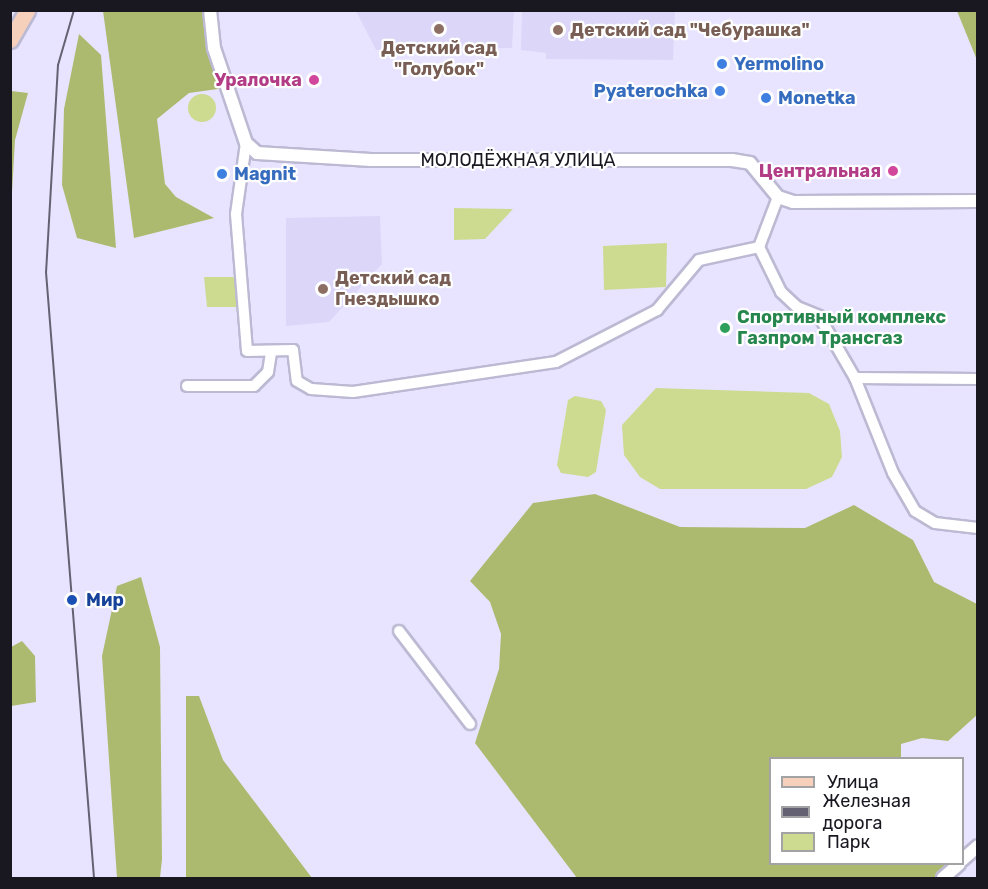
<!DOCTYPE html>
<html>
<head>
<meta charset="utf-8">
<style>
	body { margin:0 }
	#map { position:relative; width:988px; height:889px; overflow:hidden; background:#e8e4ff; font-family:Rubik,sans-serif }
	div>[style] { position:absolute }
	.built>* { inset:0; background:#dcd7f9 }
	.green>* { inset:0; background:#ccdb90 }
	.round { border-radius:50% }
	.forest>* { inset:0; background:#acba6f }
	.roads { filter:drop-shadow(2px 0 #bcb9d3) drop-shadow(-2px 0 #bcb9d3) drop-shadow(0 2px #bcb9d3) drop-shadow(0 -2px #bcb9d3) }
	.minor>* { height:10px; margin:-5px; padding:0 5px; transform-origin:5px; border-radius:5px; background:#fff }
	.tertiary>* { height:12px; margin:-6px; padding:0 6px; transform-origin:6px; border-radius:6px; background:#fff }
	.primary>* { height:15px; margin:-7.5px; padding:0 7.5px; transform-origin:7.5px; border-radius:7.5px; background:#f7d0bc }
	.rail>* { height:2px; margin:-1px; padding:0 1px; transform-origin:1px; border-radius:1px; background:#646272 }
	.dots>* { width:16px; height:16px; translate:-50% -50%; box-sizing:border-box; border:3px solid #fff; border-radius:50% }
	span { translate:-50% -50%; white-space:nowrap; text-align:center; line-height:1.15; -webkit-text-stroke:4.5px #fff; paint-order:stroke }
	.education-label { font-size:18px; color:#785e54; font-weight:700 }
	.left { translate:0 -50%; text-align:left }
	.shop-label { font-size:18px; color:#366cbe; font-weight:700 }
	.right { translate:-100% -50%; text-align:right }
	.hotel-label { font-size:18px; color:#b23c85; font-weight:700 }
	.street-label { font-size:18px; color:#191821 }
	.leisure-label { font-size:18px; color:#27864d; font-weight:700 }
	.transit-label { font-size:18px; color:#164399; font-weight:700 }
	.frame { position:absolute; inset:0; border:12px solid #191821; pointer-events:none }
	.legend { position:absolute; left:769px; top:757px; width:195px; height:108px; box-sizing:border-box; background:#fff; border:2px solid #a3a3a6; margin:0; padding:8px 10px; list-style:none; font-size:18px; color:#191821 }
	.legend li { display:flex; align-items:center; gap:12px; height:30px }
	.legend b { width:30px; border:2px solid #a3a3a6 }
</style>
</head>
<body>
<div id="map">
	<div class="built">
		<div style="clip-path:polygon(356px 11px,514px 11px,512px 48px,376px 50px)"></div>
		<div style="clip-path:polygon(522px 11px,675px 11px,673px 60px,546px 59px,546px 53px,521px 50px)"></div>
		<div style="clip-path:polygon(380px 216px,382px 264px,329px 322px,286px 326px,286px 218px)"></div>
	</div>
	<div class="green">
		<div class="round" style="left:188px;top:94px;width:28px;height:28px"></div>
		<div style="clip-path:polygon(454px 208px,513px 209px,485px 239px,454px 240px)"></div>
		<div style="clip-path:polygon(667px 243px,666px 287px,604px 290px,603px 246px)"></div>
		<div style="clip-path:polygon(204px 277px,239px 277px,238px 307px,207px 307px)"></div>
		<div style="clip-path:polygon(656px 388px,809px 393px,829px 404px,840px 431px,842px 457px,832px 477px,806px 489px,660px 489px,640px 477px,624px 455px,622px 425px)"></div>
		<div style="clip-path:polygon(575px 396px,601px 401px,606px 410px,596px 472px,588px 477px,561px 473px,557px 465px,568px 400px)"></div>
	</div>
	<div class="forest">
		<div style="clip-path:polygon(103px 11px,205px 11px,205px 39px,225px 88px,189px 93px,157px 119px,165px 184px,176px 197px,214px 218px,134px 238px)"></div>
		<div style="clip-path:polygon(957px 11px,977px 11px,977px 60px)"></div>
		<div style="clip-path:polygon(79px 34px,101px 55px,116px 248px,77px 238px,62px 185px,64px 109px)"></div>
		<div style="clip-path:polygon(11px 91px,28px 93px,15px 140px,11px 211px)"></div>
		<div style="clip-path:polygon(595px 494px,680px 527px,805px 528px,854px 505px,913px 540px,934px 582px,977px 604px,977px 715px,948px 741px,922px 738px,901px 744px,901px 758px,770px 758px,770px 864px,951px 864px,934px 878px,577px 878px,475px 743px,499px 669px,501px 634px,490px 602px,470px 581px,533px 503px)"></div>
		<div style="clip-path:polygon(141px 577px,160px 647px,162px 859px,160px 878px,117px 878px,102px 656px,117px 586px)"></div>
		<div style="clip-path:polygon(22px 641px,35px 656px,36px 702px,11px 706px,11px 647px)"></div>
		<div style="clip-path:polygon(186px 696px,199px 696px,223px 760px,312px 878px,186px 878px)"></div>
	</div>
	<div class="roads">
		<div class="minor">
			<div style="left:246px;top:143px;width:72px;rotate:98deg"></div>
			<div style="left:236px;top:214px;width:137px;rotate:85.4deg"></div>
			<div style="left:247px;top:351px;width:46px;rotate:-1.2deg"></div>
			<div style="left:293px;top:350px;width:31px;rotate:83deg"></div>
			<div style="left:297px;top:381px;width:16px;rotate:30deg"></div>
			<div style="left:311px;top:389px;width:42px;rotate:4.1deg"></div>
			<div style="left:353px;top:392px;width:205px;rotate:-8.4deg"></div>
			<div style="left:556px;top:362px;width:114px;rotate:-27.2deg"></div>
			<div style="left:657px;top:310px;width:65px;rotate:-50deg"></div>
			<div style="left:699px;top:260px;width:61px;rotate:-12.2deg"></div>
			<div style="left:759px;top:247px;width:50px;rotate:63.9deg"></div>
			<div style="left:781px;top:292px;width:22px;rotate:43deg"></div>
			<div style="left:797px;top:307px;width:24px;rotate:22deg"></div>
			<div style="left:819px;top:316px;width:72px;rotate:59.9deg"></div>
			<div style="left:855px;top:378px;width:102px;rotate:68.2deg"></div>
			<div style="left:893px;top:473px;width:44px;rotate:59.9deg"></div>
			<div style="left:915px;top:511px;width:23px;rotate:31deg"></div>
			<div style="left:935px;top:523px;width:43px;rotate:6.6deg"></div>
			<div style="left:759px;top:247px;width:53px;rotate:-69.2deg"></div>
			<div style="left:855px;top:378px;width:123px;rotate:0.5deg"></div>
			<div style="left:187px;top:386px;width:67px"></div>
			<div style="left:254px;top:386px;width:20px;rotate:-45deg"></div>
			<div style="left:268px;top:372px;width:19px;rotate:-81deg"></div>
			<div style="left:399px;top:631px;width:117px;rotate:52.6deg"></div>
		</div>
		<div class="tertiary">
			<div style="left:210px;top:10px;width:38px;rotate:84deg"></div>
			<div style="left:214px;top:48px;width:100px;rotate:71.4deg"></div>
			<div style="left:246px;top:143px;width:15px;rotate:42deg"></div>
			<div style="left:257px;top:153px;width:114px;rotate:3.5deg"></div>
			<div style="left:371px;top:160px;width:361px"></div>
			<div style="left:732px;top:160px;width:18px;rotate:9deg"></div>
			<div style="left:750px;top:163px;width:44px;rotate:50.5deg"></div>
			<div style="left:778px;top:197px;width:16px;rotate:18deg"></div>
			<div style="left:793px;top:202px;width:185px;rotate:-0.3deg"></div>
			<div style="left:962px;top:860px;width:21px;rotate:-41deg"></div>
			<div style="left:943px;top:878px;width:21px;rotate:-41deg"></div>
		</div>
		<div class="primary">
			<div style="left:10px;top:40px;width:34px;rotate:-60deg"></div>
		</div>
	</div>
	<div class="rail">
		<div style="left:74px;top:10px;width:57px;rotate:106.2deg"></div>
		<div style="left:58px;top:65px;width:207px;rotate:93.3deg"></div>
		<div style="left:46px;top:272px;width:608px;rotate:85.47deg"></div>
	</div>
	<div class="dots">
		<div style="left:439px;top:29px;background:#8d6e63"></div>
		<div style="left:558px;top:30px;background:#8d6e63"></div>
		<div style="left:722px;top:64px;background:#3f7fe0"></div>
		<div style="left:314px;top:80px;background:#d1479c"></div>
		<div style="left:720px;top:91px;background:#3f7fe0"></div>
		<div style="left:766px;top:98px;background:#3f7fe0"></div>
		<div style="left:893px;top:171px;background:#d1479c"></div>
		<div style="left:222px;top:174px;background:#3f7fe0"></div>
		<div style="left:323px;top:289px;background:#8d6e63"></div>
		<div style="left:725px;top:328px;background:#2e9e5b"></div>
		<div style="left:72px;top:600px;background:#1a4fb4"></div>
	</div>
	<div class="education-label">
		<span class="left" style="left:570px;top:30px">Детский сад "Чебурашка"</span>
		<span style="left:439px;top:59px">Детский сад<br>"Голубок"</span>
		<span class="left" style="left:335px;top:289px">Детский сад<br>Гнездышко</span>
	</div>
	<div class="shop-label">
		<span class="left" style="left:734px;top:64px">Yermolino</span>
		<span class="right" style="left:708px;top:91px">Pyaterochka</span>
		<span class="left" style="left:778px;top:98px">Monetka</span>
		<span class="left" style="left:234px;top:174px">Magnit</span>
	</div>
	<div class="hotel-label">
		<span class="right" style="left:302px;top:80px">Уралочка</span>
		<span class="right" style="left:881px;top:171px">Центральная</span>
	</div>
	<div class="street-label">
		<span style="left:518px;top:160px">МОЛОДЁЖНАЯ УЛИЦА</span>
	</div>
	<div class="leisure-label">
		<span class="left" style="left:737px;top:328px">Спортивный комплекс<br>Газпром Трансгаз</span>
	</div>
	<div class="transit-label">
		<span class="left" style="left:86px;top:600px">Мир</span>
	</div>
	<div class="frame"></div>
	<ul class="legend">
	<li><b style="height:8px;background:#f7d0bc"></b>Улица</li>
	<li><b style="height:8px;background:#646272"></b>Железная дорога</li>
	<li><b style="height:16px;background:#ccdb90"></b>Парк</li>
	</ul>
</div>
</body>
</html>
